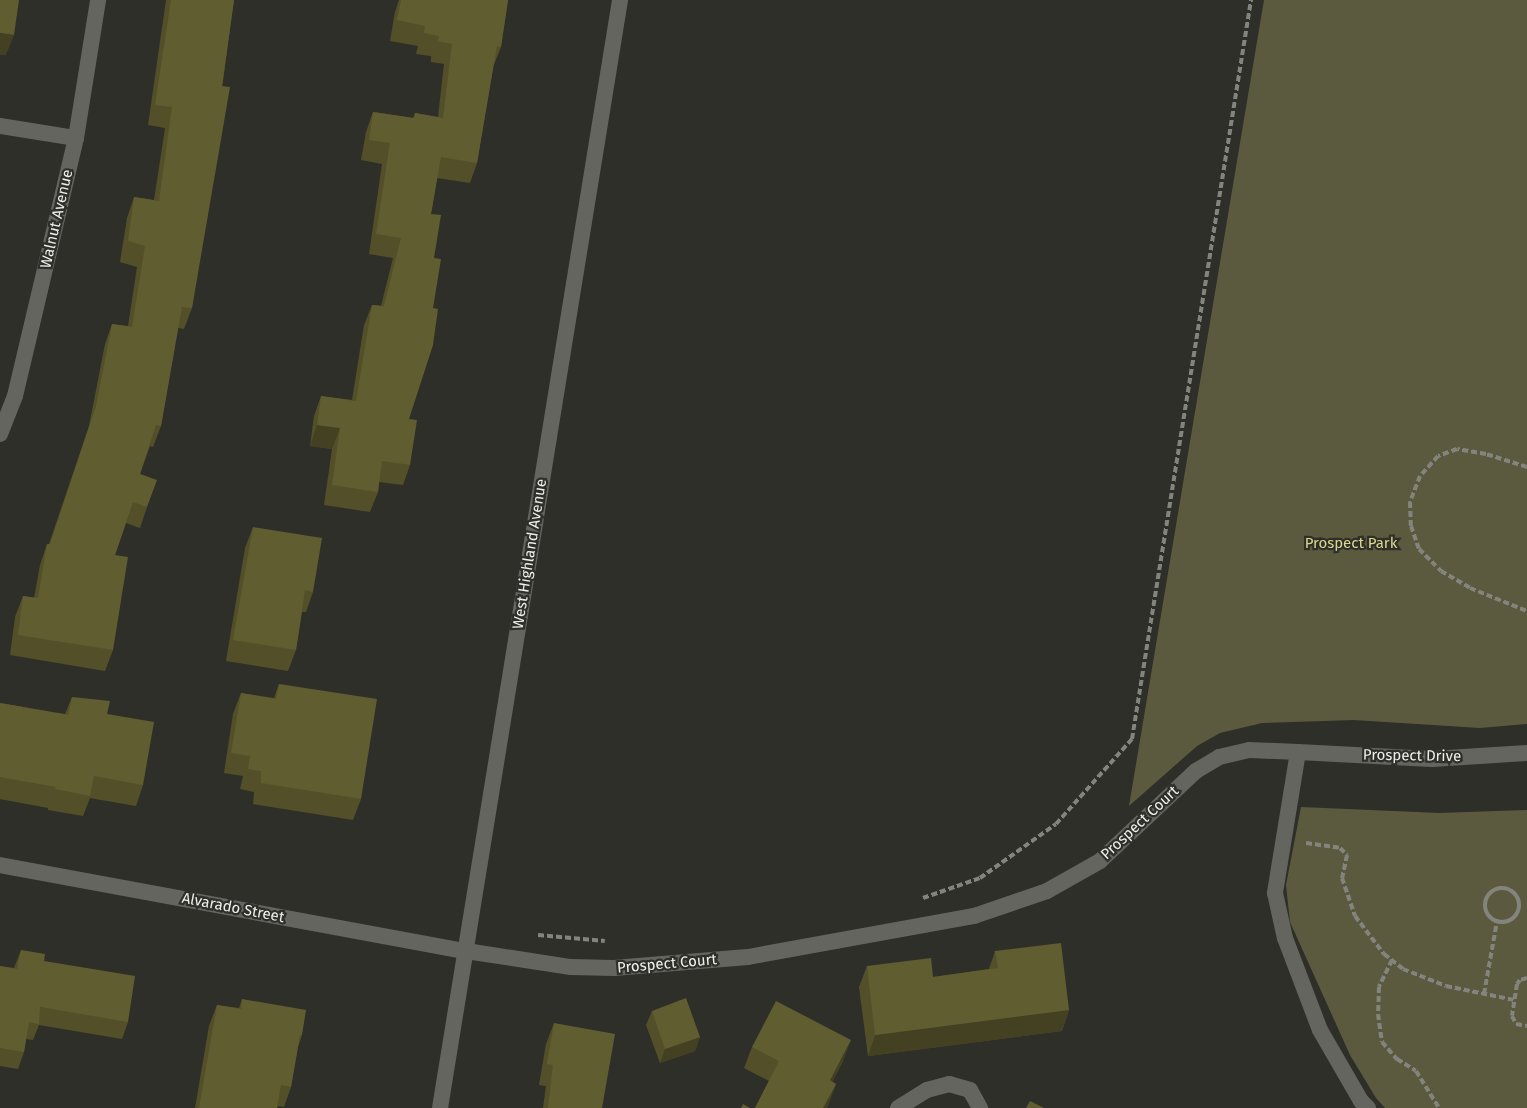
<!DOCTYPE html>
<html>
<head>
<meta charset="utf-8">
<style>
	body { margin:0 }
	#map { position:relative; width:1527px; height:1108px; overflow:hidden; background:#2f2f2a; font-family:"Fira Sans",sans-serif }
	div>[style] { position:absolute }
	.green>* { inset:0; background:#5c5a3e }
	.path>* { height:4px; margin-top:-2px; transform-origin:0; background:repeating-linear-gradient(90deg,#84847f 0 6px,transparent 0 9px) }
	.path>.ring { margin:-2px; padding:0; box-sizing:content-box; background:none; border:4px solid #84847f; border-radius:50% }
	.minor>* { height:16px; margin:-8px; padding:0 8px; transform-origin:8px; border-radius:8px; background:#65655f }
	.tertiary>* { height:16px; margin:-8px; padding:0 8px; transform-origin:8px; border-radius:8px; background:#65655f }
	.wall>* { inset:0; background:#535029 }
	.shaded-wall>* { inset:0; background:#434122 }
	.building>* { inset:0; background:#605d30 }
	span { translate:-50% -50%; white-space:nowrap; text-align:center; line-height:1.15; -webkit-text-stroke:4.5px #2f2f2a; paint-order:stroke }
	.street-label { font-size:15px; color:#eeeeeb }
	.park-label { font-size:15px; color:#dcd78d }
</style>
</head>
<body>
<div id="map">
	<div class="green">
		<div style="clip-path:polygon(1264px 0,1527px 0,1527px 724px,1480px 728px,1354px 720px,1262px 723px,1220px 733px,1197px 746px,1129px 806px)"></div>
		<div style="clip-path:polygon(1301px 807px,1439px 813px,1527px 810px,1527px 1108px,1385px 1108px,1376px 1098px,1350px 1055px,1290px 922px,1286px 885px)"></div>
	</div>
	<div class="path">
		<div style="left:1527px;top:467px;width:43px;rotate:-162.4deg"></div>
		<div style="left:1486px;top:454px;width:29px;rotate:-170deg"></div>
		<div style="left:1457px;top:449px;width:20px;rotate:160deg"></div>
		<div style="left:1438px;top:456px;width:27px;rotate:132deg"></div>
		<div style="left:1420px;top:476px;width:28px;rotate:111deg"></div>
		<div style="left:1410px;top:502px;width:24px;rotate:88deg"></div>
		<div style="left:1411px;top:526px;width:24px;rotate:71deg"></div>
		<div style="left:1419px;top:549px;width:31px;rotate:45deg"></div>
		<div style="left:1441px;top:571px;width:34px;rotate:30deg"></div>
		<div style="left:1470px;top:588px;width:61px;rotate:22deg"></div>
		<div style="left:1306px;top:843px;width:34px;rotate:8deg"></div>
		<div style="left:1340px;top:848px;width:10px;rotate:45deg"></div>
		<div style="left:1347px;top:855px;width:24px;rotate:102deg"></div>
		<div style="left:1342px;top:878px;width:40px;rotate:71.1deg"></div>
		<div style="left:1355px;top:916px;width:48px;rotate:52.7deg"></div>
		<div style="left:1384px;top:954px;width:24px;rotate:38deg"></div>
		<div style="left:1403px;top:969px;width:46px;rotate:21.6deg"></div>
		<div style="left:1446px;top:986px;width:69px;rotate:11.6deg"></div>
		<div class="ring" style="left:1485px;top:888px;width:30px;height:30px"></div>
		<div style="left:923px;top:898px;width:60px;rotate:-19.3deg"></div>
		<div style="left:980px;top:878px;width:93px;rotate:-35.4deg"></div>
		<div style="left:1056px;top:824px;width:114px;rotate:-48.2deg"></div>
		<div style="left:1132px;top:739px;width:749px;rotate:-80.85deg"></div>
		<div style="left:538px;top:935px;width:67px;rotate:5.1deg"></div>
		<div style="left:1392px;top:960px;width:30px;rotate:116deg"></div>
		<div style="left:1379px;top:987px;width:27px;rotate:92deg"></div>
		<div style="left:1378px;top:1014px;width:28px;rotate:82deg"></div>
		<div style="left:1382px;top:1042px;width:23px;rotate:49deg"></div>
		<div style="left:1397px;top:1059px;width:22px;rotate:32deg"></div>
		<div style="left:1416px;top:1071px;width:44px;rotate:58.1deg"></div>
		<div style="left:1527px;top:978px;width:7px;rotate:164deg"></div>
		<div style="left:1520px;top:980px;width:5px;rotate:127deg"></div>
		<div style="left:1517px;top:984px;width:32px;rotate:99deg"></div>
		<div style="left:1512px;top:1016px;width:9px;rotate:63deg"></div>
		<div style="left:1516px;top:1024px;width:11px;rotate:10deg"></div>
		<div style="left:1484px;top:994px;width:74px;rotate:-79.9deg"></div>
	</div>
	<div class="minor">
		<div style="left:0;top:126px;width:77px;rotate:9deg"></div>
		<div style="left:0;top:434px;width:41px;rotate:-68.5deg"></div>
		<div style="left:15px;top:396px;width:265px;rotate:-76.7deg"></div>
		<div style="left:76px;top:138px;width:140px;rotate:-80.9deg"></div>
		<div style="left:1298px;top:752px;width:134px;rotate:3deg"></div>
		<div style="left:1432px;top:759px;width:95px;rotate:-3.6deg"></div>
		<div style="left:0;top:865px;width:474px;rotate:10.5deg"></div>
		<div style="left:466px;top:951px;width:106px;rotate:8.7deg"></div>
		<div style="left:571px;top:967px;width:43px;rotate:1.3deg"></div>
		<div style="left:614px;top:968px;width:134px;rotate:-4.7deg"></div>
		<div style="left:748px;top:957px;width:230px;rotate:-10.3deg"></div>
		<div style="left:974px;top:916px;width:77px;rotate:-18.9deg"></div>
		<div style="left:1047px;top:891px;width:61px;rotate:-29.5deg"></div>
		<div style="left:1100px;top:861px;width:132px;rotate:-43.2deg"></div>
		<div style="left:1196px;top:771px;width:27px;rotate:-31deg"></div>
		<div style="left:1219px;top:757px;width:31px;rotate:-13deg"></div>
		<div style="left:1249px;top:750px;width:49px;rotate:2.3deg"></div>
		<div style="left:1298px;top:752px;width:143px;rotate:99.3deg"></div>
		<div style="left:1275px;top:893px;width:46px;rotate:77.5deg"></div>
		<div style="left:1285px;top:938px;width:98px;rotate:69.2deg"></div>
		<div style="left:1320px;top:1030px;width:82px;rotate:60deg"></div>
		<div style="left:1361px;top:1101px;width:10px;rotate:45deg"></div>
		<div style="left:898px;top:1108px;width:34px;rotate:-32deg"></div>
		<div style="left:927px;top:1090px;width:23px;rotate:-15deg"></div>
		<div style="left:949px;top:1084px;width:22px;rotate:16deg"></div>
		<div style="left:970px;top:1090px;width:21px;rotate:61deg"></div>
	</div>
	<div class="tertiary">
		<div style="left:440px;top:1108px;width:1123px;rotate:-80.77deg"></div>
	</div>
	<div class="wall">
		<div style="clip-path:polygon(166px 0,234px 0,192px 308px,184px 329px,178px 328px,161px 426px,153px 447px,150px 446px,140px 474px,147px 507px,140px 528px,126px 523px,115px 555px,113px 650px,105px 671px,10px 655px,15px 617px,23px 596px,34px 598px,40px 565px,47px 544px,49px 544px,89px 426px,105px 344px,112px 324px,128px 326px,137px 267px,120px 262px,127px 218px,134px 197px,154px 200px,165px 128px,148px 125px)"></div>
		<div style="clip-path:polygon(399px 0,508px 0,501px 47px,493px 67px,477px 163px,470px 183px,437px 178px,431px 214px,409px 419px,410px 465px,403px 485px,379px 482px,378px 492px,370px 512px,324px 505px,332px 449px,310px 446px,314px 416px,321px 396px,352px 400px,364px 325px,372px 305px,381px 306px,393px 258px,369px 254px,382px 164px,361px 160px,366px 132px,373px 112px,413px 118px,415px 113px,438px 117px,444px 64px,431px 62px,431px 56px,416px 54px,418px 46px,390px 41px,395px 12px)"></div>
		<div style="clip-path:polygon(253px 527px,313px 592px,306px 612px,302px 612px,296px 650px,288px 671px,226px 661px,245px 548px)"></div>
		<div style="clip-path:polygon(279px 684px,361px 799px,353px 820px,253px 804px,254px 792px,240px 789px,243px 776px,224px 773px,233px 714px,241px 693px,274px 698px)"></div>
		<div style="clip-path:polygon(72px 697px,107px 714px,143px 785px,136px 806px,90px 798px,83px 816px,48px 810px,48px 808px,0 799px,0 703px,65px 714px)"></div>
		<div style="clip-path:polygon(21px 950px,44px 961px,128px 1022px,122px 1039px,39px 1025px,33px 1040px,26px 1039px,24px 1052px,18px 1069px,0 1066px,0 966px,14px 968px)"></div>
		<div style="clip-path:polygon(995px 951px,1069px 1010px,1062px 1031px,868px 1056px,859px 987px,867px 966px,933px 977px,989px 969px)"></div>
		<div style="clip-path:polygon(242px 999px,302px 1035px,298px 1047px,291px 1087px,284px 1107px,278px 1106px,277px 1108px,195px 1108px,209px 1026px,217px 1005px,239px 1008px)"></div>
		<div style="clip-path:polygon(652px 1011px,700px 1037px,695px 1051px,660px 1063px,646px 1025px)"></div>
		<div style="clip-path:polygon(554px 1023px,602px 1108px,543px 1108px,546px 1086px,539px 1085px,546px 1044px)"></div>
		<div style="clip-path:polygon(752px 1047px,843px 1061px,832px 1082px,836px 1084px,827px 1108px,755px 1108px,769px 1081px,744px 1068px)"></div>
	</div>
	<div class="shaded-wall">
		<div style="clip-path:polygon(0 33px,14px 35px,6px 55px,0 55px)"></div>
		<div style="clip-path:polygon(317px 425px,340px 428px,332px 449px,310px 446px)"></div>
		<div style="clip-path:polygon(1069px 1010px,1062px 1031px,868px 1056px,875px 1035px)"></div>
		<div style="clip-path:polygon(700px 1037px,695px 1051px,660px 1063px,665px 1049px)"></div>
		<div style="clip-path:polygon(851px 1040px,843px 1061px,822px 1101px,830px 1080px)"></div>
		<div style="clip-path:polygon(836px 1084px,827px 1108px,823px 1108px)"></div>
	</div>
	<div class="building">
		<div style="clip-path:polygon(0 0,19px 0,14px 35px,0 33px)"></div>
		<div style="clip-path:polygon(171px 0,234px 0,222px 86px,230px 87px,192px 308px,182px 307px,161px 426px,156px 425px,140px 474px,157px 480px,147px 507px,133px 502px,115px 555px,128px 557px,113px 650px,18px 635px,23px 596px,38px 598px,47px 544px,50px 544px,96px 406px,112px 324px,132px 327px,145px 246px,128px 241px,134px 197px,159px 201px,172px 107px,155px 105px)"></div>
		<div style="clip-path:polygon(401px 0,508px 0,501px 47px,497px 46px,477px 163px,441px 157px,431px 214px,441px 215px,434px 258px,441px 259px,433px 308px,438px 309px,433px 345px,409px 419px,417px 420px,410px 465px,382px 461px,378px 492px,332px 485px,340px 428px,317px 425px,321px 396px,356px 401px,372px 305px,384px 306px,401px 238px,376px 234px,390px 143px,369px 140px,373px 112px,414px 118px,415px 113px,443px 118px,452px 44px,438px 41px,439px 36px,424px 33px,425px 26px,397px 20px)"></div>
		<div style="clip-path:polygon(253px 527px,322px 538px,313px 592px,305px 590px,296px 650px,233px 640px)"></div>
		<div style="clip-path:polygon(279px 684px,377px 699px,361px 799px,261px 783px,261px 771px,248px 769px,250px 756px,231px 753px,241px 693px,276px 699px)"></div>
		<div style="clip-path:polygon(72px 697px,110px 701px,107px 714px,154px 722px,143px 785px,94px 776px,90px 796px,55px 789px,56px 787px,0 777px,0 703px,68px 715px)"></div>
		<div style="clip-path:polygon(1061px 943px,1069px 1010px,875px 1035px,867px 966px,931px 958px,933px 977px,998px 968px,995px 951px)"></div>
		<div style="clip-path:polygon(21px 950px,45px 954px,44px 961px,135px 976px,128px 1022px,40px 1007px,39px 1024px,29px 1022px,24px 1052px,0 1048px,0 966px,17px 969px)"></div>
		<div style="clip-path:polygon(686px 998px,700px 1037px,665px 1049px,652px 1011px)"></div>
		<div style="clip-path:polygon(242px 999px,306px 1010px,302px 1035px,300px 1035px,291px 1087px,281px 1085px,277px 1108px,199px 1108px,217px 1005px,241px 1009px)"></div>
		<div style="clip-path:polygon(776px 1001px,851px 1040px,830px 1080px,836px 1084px,823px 1108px,755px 1108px,779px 1061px,752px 1047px)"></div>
		<div style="clip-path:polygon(554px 1023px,615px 1034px,602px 1108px,548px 1108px,553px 1065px,547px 1064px)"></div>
		<div style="clip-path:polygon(1030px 1101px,1044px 1108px,1026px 1108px)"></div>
		<div style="clip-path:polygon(743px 1104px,750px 1108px,741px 1108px)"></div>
	</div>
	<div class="street-label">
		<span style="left:57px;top:219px;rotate:-77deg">Walnut Avenue</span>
		<span style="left:530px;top:554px;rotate:-81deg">West Highland Avenue</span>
		<span style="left:1412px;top:756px;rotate:1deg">Prospect Drive</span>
		<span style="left:1140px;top:823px;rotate:-43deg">Prospect Court</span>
		<span style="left:233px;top:908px;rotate:11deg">Alvarado Street</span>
		<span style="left:667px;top:964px;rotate:-5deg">Prospect Court</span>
	</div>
	<div class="park-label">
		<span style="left:1351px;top:544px">Prospect Park</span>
	</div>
</div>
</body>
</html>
